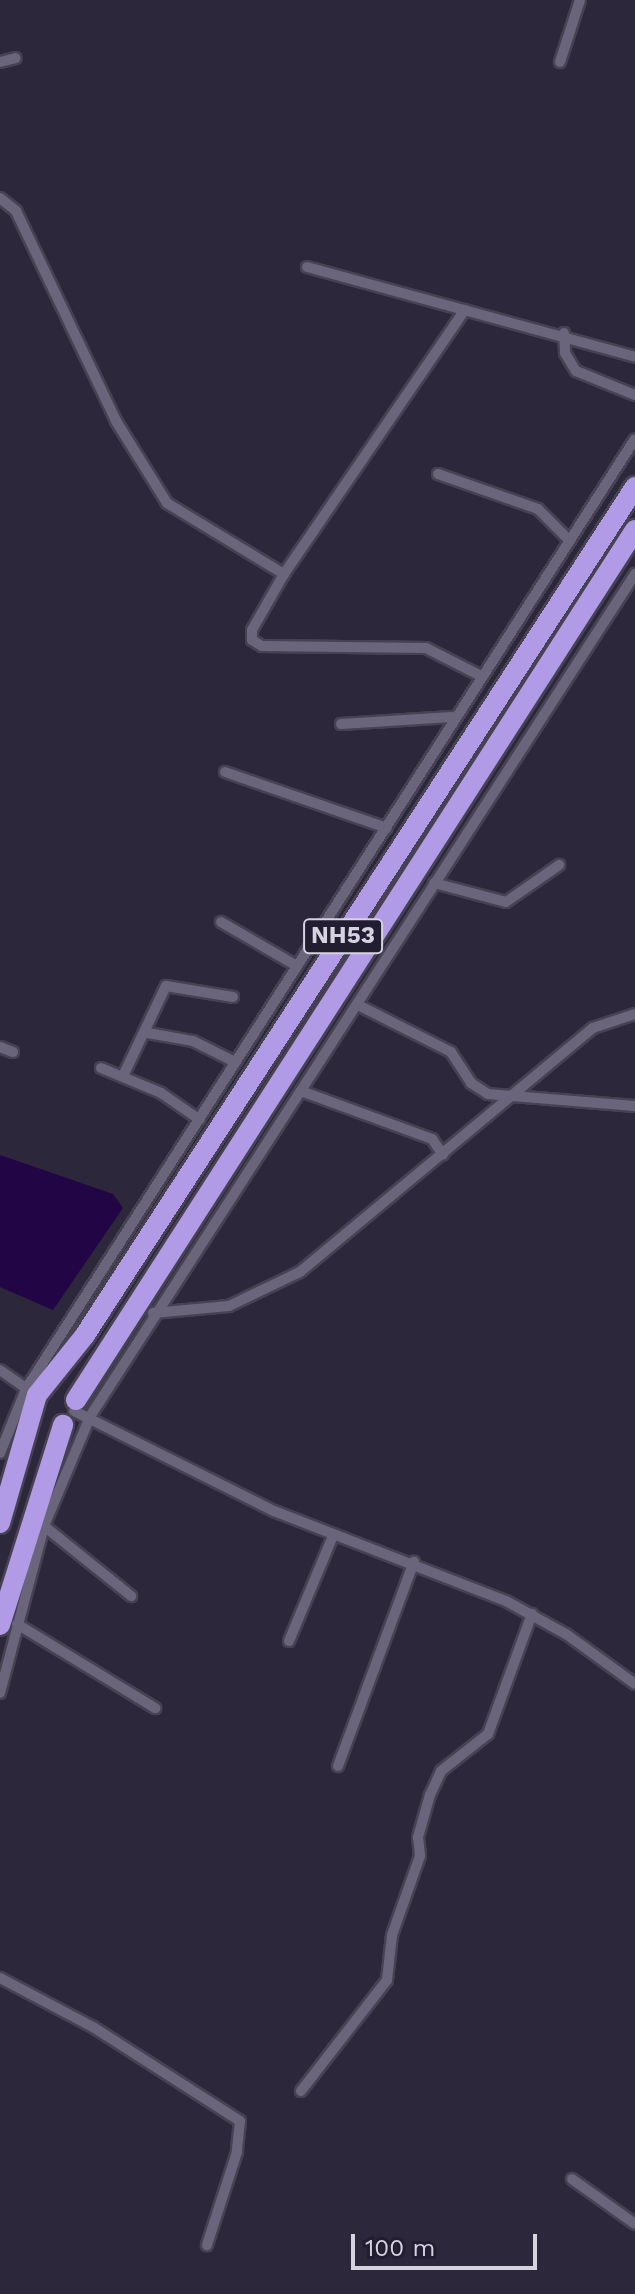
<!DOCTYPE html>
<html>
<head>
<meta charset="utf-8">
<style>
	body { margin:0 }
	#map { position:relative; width:635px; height:2294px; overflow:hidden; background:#2d273b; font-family:"Work Sans",sans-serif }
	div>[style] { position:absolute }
	.water>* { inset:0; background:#220544 }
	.roads { filter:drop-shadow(2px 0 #474253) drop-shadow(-2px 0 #474253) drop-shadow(0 2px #474253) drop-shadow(0 -2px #474253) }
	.street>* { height:10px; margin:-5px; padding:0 5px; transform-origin:5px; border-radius:5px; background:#6b657c }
	.highway>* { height:20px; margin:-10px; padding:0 10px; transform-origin:10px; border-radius:10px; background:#b19be6 }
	span { translate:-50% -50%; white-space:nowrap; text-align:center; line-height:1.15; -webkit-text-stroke:6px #231d31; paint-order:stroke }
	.shield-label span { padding:2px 6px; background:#231d31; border:2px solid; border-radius:6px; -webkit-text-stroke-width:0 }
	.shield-label { font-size:24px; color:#d6d2e0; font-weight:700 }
	.scale { position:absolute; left:351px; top:2234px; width:186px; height:36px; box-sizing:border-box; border:4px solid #d6d2e0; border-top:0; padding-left:10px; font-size:24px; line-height:28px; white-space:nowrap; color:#d6d2e0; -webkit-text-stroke:6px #231d31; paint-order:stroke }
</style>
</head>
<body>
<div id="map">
	<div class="water">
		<div style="clip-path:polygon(0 1155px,113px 1194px,123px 1208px,53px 1310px,0 1287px)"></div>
	</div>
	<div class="roads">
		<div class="street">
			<div style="left:0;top:62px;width:16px;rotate:-14deg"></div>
			<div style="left:560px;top:62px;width:65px;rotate:-72.1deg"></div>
			<div style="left:0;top:198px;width:21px;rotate:39deg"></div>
			<div style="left:16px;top:211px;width:233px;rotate:64.5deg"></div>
			<div style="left:116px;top:421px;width:97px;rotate:58.1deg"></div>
			<div style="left:167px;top:503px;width:137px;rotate:31.3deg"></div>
			<div style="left:284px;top:574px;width:320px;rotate:-55.6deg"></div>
			<div style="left:307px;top:267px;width:340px;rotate:15.3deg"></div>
			<div style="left:564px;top:333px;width:20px;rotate:87deg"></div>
			<div style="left:565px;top:353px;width:21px;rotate:59deg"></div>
			<div style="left:576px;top:371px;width:64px;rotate:22.1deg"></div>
			<div style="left:438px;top:474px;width:106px;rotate:19.3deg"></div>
			<div style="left:538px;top:509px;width:42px;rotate:45deg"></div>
			<div style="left:284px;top:574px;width:64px;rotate:119.7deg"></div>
			<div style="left:252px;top:630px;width:10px;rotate:90deg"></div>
			<div style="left:252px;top:640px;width:12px;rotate:31deg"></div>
			<div style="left:262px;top:646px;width:164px;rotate:0.7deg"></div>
			<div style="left:426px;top:648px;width:59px;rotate:27deg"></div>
			<div style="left:341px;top:724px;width:111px;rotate:-3.6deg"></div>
			<div style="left:225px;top:772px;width:171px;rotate:19.1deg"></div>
			<div style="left:434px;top:883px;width:74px;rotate:14.8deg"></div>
			<div style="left:506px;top:902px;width:65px;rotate:-34.9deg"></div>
			<div style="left:221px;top:922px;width:88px;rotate:30.1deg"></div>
			<div style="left:358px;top:1005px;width:104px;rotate:26.8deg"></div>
			<div style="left:451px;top:1052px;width:37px;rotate:57deg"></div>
			<div style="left:471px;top:1083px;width:20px;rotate:33deg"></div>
			<div style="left:488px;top:1094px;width:147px;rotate:4.7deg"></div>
			<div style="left:148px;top:1033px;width:46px;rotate:10.1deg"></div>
			<div style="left:193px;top:1041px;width:47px;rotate:26.6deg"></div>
			<div style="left:0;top:1047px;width:14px;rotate:21deg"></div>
			<div style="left:101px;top:1068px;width:65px;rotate:22.6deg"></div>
			<div style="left:161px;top:1093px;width:47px;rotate:34.7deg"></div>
			<div style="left:123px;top:1076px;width:100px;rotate:-64.5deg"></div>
			<div style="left:166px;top:986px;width:68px;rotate:9.3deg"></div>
			<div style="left:301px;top:1091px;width:140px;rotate:20.1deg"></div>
			<div style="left:432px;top:1139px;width:19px;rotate:55deg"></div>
			<div style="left:153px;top:1313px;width:76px;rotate:-5.3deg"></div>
			<div style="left:229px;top:1306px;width:79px;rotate:-25.6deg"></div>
			<div style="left:300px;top:1272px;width:381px;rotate:-39.8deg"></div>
			<div style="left:593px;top:1028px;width:44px;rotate:-18.4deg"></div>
			<div style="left:0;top:1370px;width:38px;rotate:35deg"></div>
			<div style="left:74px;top:1411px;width:224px;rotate:26.6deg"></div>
			<div style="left:274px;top:1511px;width:249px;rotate:21.2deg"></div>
			<div style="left:506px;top:1601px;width:68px;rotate:28.8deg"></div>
			<div style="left:566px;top:1634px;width:85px;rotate:35.9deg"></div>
			<div style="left:0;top:1453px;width:69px;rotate:-67.9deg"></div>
			<div style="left:26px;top:1389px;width:1128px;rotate:-57.34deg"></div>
			<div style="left:44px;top:1526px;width:112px;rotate:38.8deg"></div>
			<div style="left:17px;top:1624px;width:162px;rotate:31.3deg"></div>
			<div style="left:289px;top:1641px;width:114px;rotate:-67.3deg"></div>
			<div style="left:0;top:1693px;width:173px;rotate:-75.2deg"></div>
			<div style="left:44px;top:1526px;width:121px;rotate:-67.1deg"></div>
			<div style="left:91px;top:1415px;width:1002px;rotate:-57.1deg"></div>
			<div style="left:338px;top:1766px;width:218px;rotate:-69.6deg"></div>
			<div style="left:0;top:1978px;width:105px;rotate:27.8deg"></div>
			<div style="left:93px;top:2027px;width:174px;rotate:32.6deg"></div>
			<div style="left:240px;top:2121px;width:31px;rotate:96deg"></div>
			<div style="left:237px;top:2152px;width:98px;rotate:107.9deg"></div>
			<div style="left:301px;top:2091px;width:140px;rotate:-52.2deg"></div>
			<div style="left:387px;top:1980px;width:45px;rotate:-83.7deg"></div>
			<div style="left:392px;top:1935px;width:84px;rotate:-70.5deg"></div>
			<div style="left:420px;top:1856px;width:19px;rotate:-96deg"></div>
			<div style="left:418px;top:1837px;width:44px;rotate:-74.1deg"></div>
			<div style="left:430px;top:1795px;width:26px;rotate:-65deg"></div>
			<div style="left:441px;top:1771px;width:60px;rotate:-38.2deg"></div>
			<div style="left:488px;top:1734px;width:128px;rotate:-69.9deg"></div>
			<div style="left:572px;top:2179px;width:77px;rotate:35.5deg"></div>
		</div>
		<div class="highway">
			<div style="left:76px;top:1400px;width:1034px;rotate:-57.28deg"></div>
			<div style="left:0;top:1523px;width:133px;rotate:-73.9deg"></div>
			<div style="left:37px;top:1395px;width:77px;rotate:-51.3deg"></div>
			<div style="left:85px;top:1335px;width:1011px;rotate:-57.03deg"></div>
			<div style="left:0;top:1625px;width:210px;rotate:-72.5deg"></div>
		</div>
	</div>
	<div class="shield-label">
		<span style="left:343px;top:936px">NH53</span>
	</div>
	<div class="scale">100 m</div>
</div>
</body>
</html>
